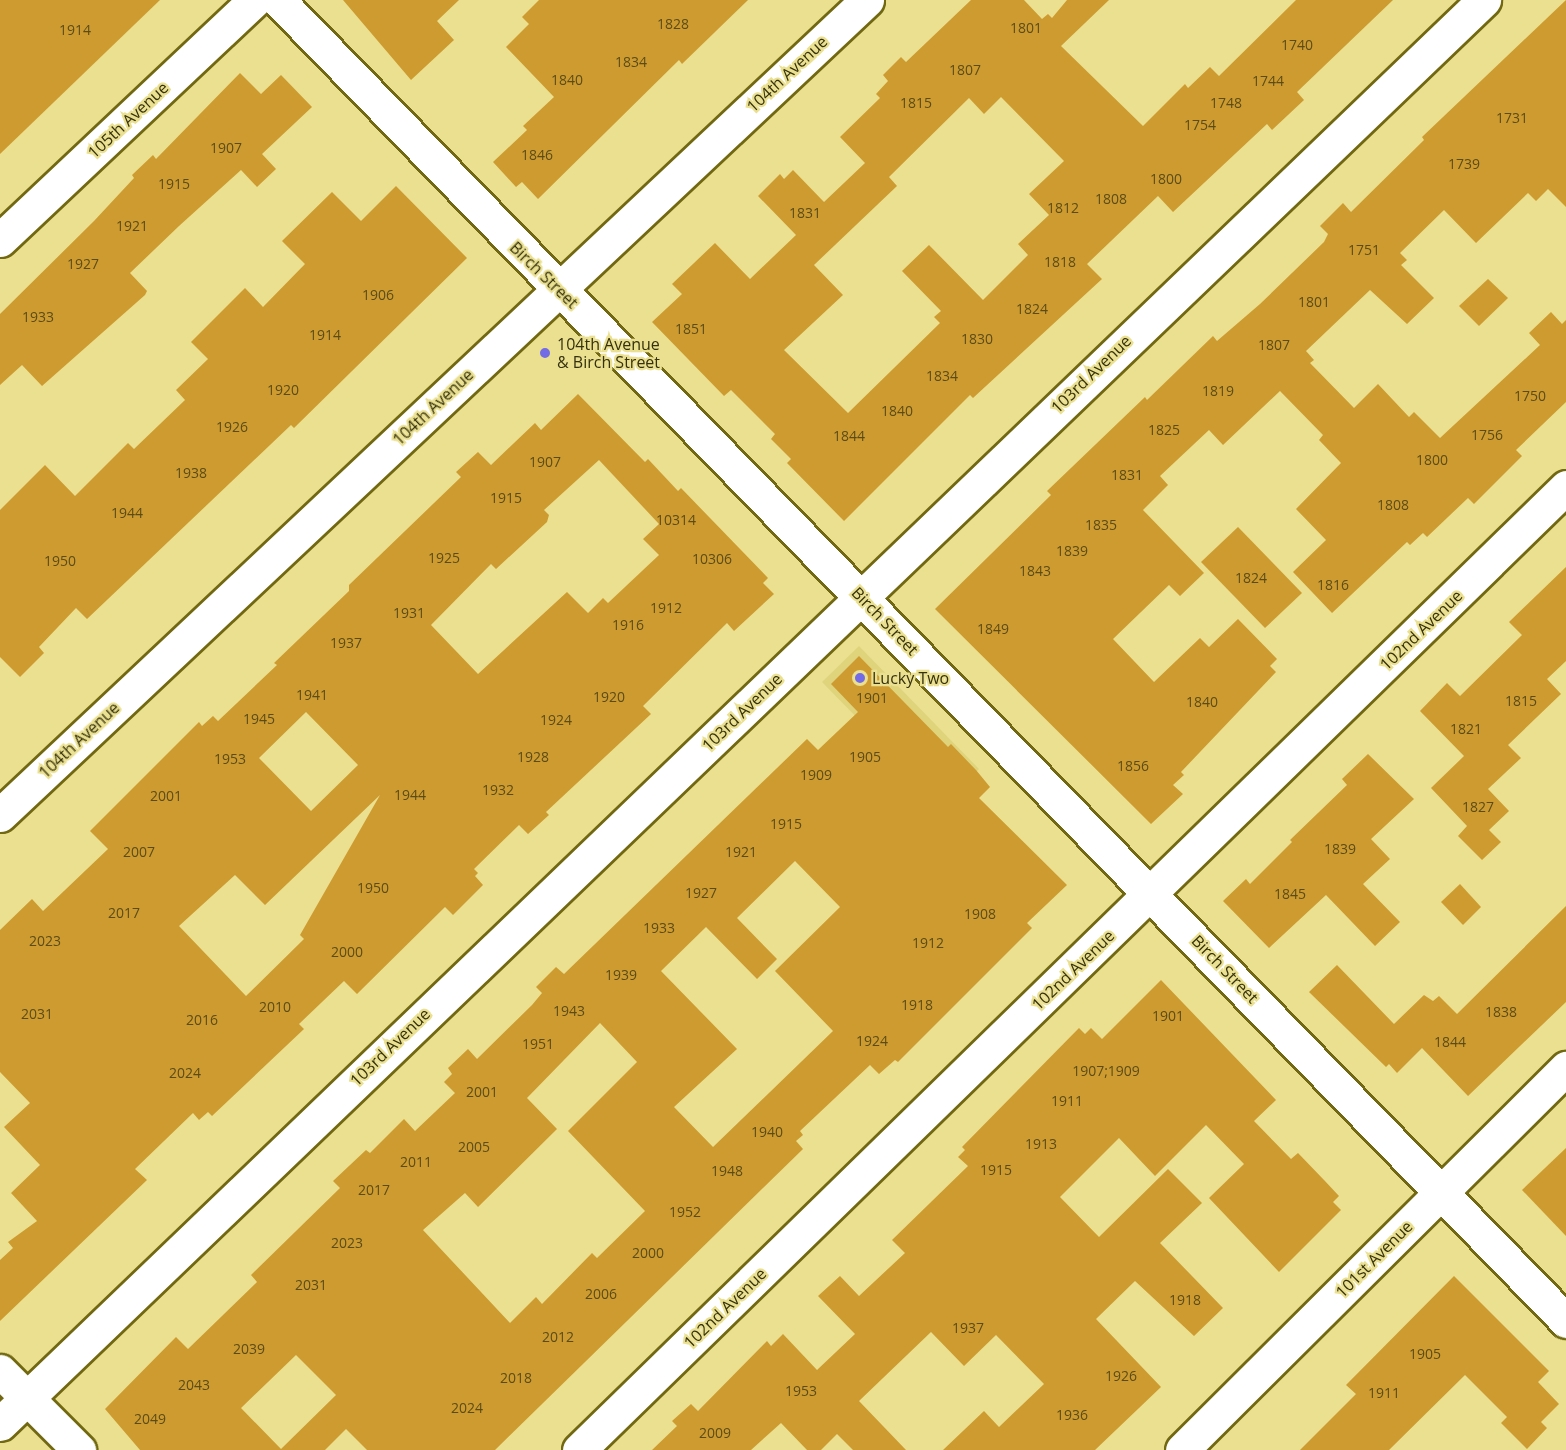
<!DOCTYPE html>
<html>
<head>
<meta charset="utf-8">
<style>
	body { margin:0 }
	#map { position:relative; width:1566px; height:1450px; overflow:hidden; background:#eae090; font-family:"Open Sans",sans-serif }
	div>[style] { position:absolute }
	.built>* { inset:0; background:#dfd47b }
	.building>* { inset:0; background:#ce9b30 }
	.roads { filter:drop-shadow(2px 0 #726811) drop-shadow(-2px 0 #726811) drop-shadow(0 2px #726811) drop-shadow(0 -2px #726811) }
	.minor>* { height:33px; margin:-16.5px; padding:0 16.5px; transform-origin:16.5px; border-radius:16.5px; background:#fff }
	.dots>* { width:16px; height:16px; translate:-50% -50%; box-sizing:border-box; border:3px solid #eae090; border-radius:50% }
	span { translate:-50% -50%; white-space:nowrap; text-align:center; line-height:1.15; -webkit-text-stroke:4.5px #eae090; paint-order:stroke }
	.number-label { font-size:14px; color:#5b4c17 }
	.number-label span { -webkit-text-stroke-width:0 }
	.street-label { font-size:16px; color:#35310f }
	.poi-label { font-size:16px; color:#35310f }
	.left { translate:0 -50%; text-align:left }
</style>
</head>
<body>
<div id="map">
	<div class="built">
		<div style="clip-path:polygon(859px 646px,979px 769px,942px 805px,822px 682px)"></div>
	</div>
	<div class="building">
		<div style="clip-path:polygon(0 0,160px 0,0 154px)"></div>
		<div style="clip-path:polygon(343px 0,459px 0,437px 21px,454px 40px,411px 80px)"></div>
		<div style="clip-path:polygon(539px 0,748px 0,682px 64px,679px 60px,538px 199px,522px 182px,516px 187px,493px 162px,527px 130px,523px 126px,554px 97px,506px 47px,529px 24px,522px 17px)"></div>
		<div style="clip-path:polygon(evenodd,971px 0,1024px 0,1042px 19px,1048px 14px,1052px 18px,1067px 0,1109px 0,1061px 46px,1143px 126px,1185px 84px,1188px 88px,1210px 67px,1219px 76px,1296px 0,1393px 0,1297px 92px,1304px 100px,1272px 130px,1267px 124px,1173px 212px,1158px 196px,1087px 264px,1102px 279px,973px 398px,970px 395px,844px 521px,787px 463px,791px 459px,771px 439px,775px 434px,731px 390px,724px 396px,652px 322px,682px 294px,672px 284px,715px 243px,750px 279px,796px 235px,758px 196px,780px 174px,784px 179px,793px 170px,824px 202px,865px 163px,840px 137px,880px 98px,876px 94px,888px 81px,883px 75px,901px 57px,906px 62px,971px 0,1001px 97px,1064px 161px,1029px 194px,1049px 215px,1018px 244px,1028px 255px,983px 300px,929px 245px,902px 271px,941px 311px,934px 317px,940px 323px,848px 413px,784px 350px,843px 295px,814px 265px,897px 186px,889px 177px,969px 98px,984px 114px,1001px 97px)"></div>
		<div style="clip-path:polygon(1566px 0,1566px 207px,1548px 189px,1536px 201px,1528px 193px,1476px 243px,1444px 210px,1400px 253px,1407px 260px,1401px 265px,1434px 298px,1407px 324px,1370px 290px,1306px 351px,1314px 360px,1310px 363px,1354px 408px,1378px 384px,1409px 417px,1414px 412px,1440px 438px,1540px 345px,1529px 333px,1551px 312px,1562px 324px,1566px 320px,1566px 402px,1516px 450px,1522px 456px,1474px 504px,1468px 498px,1427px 537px,1423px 533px,1410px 545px,1407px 542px,1332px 613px,1293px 572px,1326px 540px,1296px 509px,1341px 463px,1319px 440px,1323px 435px,1280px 391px,1223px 445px,1209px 430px,1160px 476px,1168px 485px,1143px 510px,1204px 573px,1180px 596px,1169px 585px,1113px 639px,1154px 682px,1200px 638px,1209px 647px,1238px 619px,1277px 659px,1270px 666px,1276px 672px,1181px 772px,1184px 775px,1173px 785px,1183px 794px,1151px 824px,935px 609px,1051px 495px,1047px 491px,1145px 397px,1147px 400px,1213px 336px,1217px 341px,1260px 304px,1324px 242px,1328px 234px,1320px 226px,1343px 203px,1351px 212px,1424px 140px,1422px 137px)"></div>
		<div style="clip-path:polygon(240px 73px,261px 94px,281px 75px,312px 107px,262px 154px,276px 169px,257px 187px,241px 170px,179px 226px,130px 273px,147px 291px,145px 295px,42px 386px,22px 365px,0 385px,0 314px,94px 221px,134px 178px,132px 175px,153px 155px,156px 159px)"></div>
		<div style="clip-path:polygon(396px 186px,467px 258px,294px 428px,291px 425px,87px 619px,76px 608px,39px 647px,44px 653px,20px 677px,0 657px,0 510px,45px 465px,75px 496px,128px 443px,134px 449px,185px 400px,176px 390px,208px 359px,191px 342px,245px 288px,263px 307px,305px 264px,282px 241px,332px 192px,361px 221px)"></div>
		<div style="clip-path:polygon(1488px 279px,1508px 298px,1479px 326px,1459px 306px)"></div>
		<div style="clip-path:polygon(evenodd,578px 394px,645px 462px,648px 459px,678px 491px,681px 488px,768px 578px,763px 583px,774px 594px,734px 631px,727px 623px,643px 706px,651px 714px,546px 812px,549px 815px,528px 834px,519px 825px,474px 869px,478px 873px,475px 876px,483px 885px,453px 915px,445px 907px,357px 994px,344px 981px,299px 1024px,304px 1029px,212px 1116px,208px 1112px,199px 1120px,193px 1113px,135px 1169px,147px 1180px,0 1321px,0 1260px,13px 1248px,8px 1242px,37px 1221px,11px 1193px,40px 1165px,4px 1127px,30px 1103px,0 1072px,0 930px,32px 899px,43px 911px,108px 849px,90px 831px,199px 722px,202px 726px,213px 716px,218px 721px,277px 665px,274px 663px,349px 591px,349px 585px,461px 477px,456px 472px,478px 452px,491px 465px,535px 423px,541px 430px,578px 394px,599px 460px,659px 524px,643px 539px,659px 555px,608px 603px,603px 598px,588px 613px,567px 592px,478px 674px,431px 625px,491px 564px,496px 569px,547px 522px,549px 515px,544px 510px,599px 460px,578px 394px,306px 712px,358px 765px,311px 811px,259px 758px,306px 712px,578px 394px,380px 795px,300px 935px,304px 939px,246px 996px,179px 926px,235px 875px,265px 905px,380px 795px)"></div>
		<div style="clip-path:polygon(1238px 527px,1302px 593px,1265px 628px,1201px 562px)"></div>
		<div style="clip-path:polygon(1566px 567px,1566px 661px,1547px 679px,1561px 694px,1508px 745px,1521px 758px,1488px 789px,1509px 811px,1489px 830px,1501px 842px,1482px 860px,1458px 836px,1467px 826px,1431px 788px,1464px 756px,1420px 711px,1447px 683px,1460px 696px,1522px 635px,1509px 622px)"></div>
		<div style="clip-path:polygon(evenodd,859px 656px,948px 747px,951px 744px,976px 770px,990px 787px,979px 798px,1067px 885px,1027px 923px,1032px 928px,898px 1062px,895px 1060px,879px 1074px,870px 1065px,800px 1131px,803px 1135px,796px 1141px,803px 1149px,495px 1450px,367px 1450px,346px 1429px,325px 1450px,140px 1450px,105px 1409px,176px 1337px,188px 1349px,257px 1282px,251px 1275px,340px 1188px,333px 1181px,366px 1150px,370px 1153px,404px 1119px,415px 1131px,455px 1093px,444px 1082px,452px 1074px,448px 1068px,468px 1049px,477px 1059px,532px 1005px,542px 993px,536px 987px,556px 967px,564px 974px,807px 739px,818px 750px,858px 712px,831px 684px,859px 656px,795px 861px,840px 907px,775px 971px,833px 1031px,713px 1147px,674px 1107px,737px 1049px,661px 971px,706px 927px,757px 979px,777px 959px,737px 918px,795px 861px,859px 656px,600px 1023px,637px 1062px,568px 1131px,645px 1211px,597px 1258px,592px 1253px,542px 1304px,536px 1297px,510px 1323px,423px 1230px,465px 1193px,478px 1207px,557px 1129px,527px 1098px,600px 1023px,859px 656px,296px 1355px,336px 1395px,281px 1449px,241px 1408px,296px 1355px)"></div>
		<div style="clip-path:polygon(1368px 754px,1414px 799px,1371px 839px,1390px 859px,1363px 884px,1400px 922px,1375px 946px,1326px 895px,1269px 948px,1223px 901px,1246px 879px,1250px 884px,1292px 842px,1290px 840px,1347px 785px,1342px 779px)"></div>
		<div style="clip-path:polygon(1460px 884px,1481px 907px,1463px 925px,1441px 902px)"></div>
		<div style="clip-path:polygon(1566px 906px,1566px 1002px,1468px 1096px,1422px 1048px,1397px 1073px,1389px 1064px,1386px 1067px,1309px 992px,1337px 965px,1394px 1024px,1424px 995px,1433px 1001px,1439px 996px,1457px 1014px)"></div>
		<div style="clip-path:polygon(1161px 980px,1276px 1100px,1254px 1121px,1291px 1159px,1298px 1153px,1324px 1180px,1339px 1196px,1333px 1202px,1341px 1210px,1279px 1272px,1209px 1198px,1244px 1164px,1206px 1125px,1155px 1176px,1119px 1138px,1060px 1197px,1099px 1237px,1168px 1169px,1202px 1203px,1160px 1243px,1223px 1308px,1194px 1336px,1135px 1281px,1096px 1319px,1161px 1387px,1095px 1450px,943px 1450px,984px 1411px,999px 1427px,1044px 1384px,996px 1335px,964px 1366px,931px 1332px,859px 1401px,906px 1450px,853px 1450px,837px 1434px,821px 1450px,807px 1450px,781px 1423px,751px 1450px,652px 1450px,677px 1426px,672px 1421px,691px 1404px,698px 1411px,767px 1341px,771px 1346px,783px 1334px,817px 1370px,855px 1334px,818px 1296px,840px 1276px,859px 1296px,905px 1253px,892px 1240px,968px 1166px,958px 1157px,965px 1150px,962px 1147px,1079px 1028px,1085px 1034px,1091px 1028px,1102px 1039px)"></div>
		<div style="clip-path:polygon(1566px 1148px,1566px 1236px,1522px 1190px)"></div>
		<div style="clip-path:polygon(1454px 1276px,1549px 1371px,1538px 1382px,1559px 1404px,1541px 1422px,1547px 1428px,1527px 1449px,1501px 1423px,1507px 1417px,1465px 1375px,1389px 1450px,1300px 1450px,1356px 1394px,1346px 1385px)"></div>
	</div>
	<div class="roads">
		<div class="minor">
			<div style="left:278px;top:0;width:1845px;rotate:45.72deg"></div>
			<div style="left:0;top:240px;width:350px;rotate:-43.3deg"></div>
			<div style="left:0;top:815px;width:1190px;rotate:-43.23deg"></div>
			<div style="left:0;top:1371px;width:112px;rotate:45deg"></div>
			<div style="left:0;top:1424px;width:2057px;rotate:-43.82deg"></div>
			<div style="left:579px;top:1450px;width:1379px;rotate:-44.29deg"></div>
			<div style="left:1182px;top:1450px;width:542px;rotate:-44.85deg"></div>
		</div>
	</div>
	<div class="dots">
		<div style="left:545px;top:353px;background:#726be5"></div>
		<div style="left:860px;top:678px;background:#726be5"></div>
	</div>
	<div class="number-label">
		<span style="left:673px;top:24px">1828</span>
		<span style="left:1026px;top:28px">1801</span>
		<span style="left:75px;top:30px">1914</span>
		<span style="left:1297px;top:45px">1740</span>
		<span style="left:631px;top:62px">1834</span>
		<span style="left:965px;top:70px">1807</span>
		<span style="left:567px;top:80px">1840</span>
		<span style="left:1268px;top:81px">1744</span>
		<span style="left:916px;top:103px">1815</span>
		<span style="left:1226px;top:103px">1748</span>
		<span style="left:1512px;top:118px">1731</span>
		<span style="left:1200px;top:125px">1754</span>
		<span style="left:226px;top:148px">1907</span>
		<span style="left:537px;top:155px">1846</span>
		<span style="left:1464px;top:164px">1739</span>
		<span style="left:1166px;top:179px">1800</span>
		<span style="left:174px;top:184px">1915</span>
		<span style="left:1111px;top:199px">1808</span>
		<span style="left:1063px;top:208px">1812</span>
		<span style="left:805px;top:213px">1831</span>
		<span style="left:132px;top:226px">1921</span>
		<span style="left:1364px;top:250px">1751</span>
		<span style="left:1060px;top:262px">1818</span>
		<span style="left:83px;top:264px">1927</span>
		<span style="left:378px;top:295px">1906</span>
		<span style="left:1314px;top:302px">1801</span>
		<span style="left:1032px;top:309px">1824</span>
		<span style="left:38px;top:317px">1933</span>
		<span style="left:691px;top:329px">1851</span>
		<span style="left:325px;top:335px">1914</span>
		<span style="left:977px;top:339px">1830</span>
		<span style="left:1274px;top:345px">1807</span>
		<span style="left:942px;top:376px">1834</span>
		<span style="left:283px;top:390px">1920</span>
		<span style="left:1218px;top:391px">1819</span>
		<span style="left:1530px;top:396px">1750</span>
		<span style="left:897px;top:411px">1840</span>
		<span style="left:232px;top:427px">1926</span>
		<span style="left:1164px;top:430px">1825</span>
		<span style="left:1487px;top:435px">1756</span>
		<span style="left:849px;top:436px">1844</span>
		<span style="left:1432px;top:460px">1800</span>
		<span style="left:545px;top:462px">1907</span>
		<span style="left:191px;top:473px">1938</span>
		<span style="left:1127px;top:475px">1831</span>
		<span style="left:506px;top:498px">1915</span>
		<span style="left:1393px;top:505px">1808</span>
		<span style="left:127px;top:513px">1944</span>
		<span style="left:676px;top:520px">10314</span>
		<span style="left:1101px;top:525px">1835</span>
		<span style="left:1072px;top:551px">1839</span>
		<span style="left:444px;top:558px">1925</span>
		<span style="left:712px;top:559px">10306</span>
		<span style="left:60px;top:561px">1950</span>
		<span style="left:1035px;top:571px">1843</span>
		<span style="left:1251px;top:578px">1824</span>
		<span style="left:1333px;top:585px">1816</span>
		<span style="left:666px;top:608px">1912</span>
		<span style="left:409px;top:613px">1931</span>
		<span style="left:628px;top:625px">1916</span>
		<span style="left:993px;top:629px">1849</span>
		<span style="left:346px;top:643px">1937</span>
		<span style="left:312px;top:695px">1941</span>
		<span style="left:609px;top:697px">1920</span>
		<span style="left:872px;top:698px">1901</span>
		<span style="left:1521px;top:701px">1815</span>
		<span style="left:1202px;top:702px">1840</span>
		<span style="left:259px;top:719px">1945</span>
		<span style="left:556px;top:720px">1924</span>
		<span style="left:1466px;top:729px">1821</span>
		<span style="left:533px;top:757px">1928</span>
		<span style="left:865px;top:757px">1905</span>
		<span style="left:230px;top:759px">1953</span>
		<span style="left:1133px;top:766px">1856</span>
		<span style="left:816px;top:775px">1909</span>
		<span style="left:498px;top:790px">1932</span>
		<span style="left:410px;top:795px">1944</span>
		<span style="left:166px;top:796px">2001</span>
		<span style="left:1478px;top:807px">1827</span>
		<span style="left:786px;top:824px">1915</span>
		<span style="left:1340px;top:849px">1839</span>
		<span style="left:139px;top:852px">2007</span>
		<span style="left:741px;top:852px">1921</span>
		<span style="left:373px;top:888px">1950</span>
		<span style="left:701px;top:893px">1927</span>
		<span style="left:1290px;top:894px">1845</span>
		<span style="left:124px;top:913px">2017</span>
		<span style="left:980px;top:914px">1908</span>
		<span style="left:659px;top:928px">1933</span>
		<span style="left:45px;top:941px">2023</span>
		<span style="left:928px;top:943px">1912</span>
		<span style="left:347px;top:952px">2000</span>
		<span style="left:621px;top:975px">1939</span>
		<span style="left:917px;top:1005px">1918</span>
		<span style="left:275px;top:1007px">2010</span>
		<span style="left:569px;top:1011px">1943</span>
		<span style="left:1501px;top:1012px">1838</span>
		<span style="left:37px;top:1014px">2031</span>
		<span style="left:1168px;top:1016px">1901</span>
		<span style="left:202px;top:1020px">2016</span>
		<span style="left:872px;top:1041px">1924</span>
		<span style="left:1450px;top:1042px">1844</span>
		<span style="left:538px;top:1044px">1951</span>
		<span style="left:1106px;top:1071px">1907;1909</span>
		<span style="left:185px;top:1073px">2024</span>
		<span style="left:482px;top:1092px">2001</span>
		<span style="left:1067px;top:1101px">1911</span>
		<span style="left:767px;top:1132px">1940</span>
		<span style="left:1041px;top:1144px">1913</span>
		<span style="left:474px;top:1147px">2005</span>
		<span style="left:416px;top:1162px">2011</span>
		<span style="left:996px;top:1170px">1915</span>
		<span style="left:727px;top:1171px">1948</span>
		<span style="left:374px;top:1190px">2017</span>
		<span style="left:685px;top:1212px">1952</span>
		<span style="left:347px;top:1243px">2023</span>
		<span style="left:648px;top:1253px">2000</span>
		<span style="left:311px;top:1285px">2031</span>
		<span style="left:601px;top:1294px">2006</span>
		<span style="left:1185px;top:1300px">1918</span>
		<span style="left:968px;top:1328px">1937</span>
		<span style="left:558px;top:1337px">2012</span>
		<span style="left:249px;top:1349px">2039</span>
		<span style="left:1425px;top:1354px">1905</span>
		<span style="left:1121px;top:1376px">1926</span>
		<span style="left:516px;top:1378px">2018</span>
		<span style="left:194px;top:1385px">2043</span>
		<span style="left:801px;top:1391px">1953</span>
		<span style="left:1384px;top:1393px">1911</span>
		<span style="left:467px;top:1408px">2024</span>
		<span style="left:1072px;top:1415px">1936</span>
		<span style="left:150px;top:1419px">2049</span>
		<span style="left:715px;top:1433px">2009</span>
	</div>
	<div class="street-label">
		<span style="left:787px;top:74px;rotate:-43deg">104th Avenue</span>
		<span style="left:128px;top:120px;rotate:-43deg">105th Avenue</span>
		<span style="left:544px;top:275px;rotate:44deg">Birch Street</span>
		<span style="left:1091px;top:374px;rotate:-44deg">103rd Avenue</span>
		<span style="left:433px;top:407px;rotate:-43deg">104th Avenue</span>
		<span style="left:885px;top:621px;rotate:46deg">Birch Street</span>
		<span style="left:1421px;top:630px;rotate:-44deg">102nd Avenue</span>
		<span style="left:742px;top:712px;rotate:-44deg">103rd Avenue</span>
		<span style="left:79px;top:740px;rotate:-43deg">104th Avenue</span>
		<span style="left:1225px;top:969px;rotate:46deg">Birch Street</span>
		<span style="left:1073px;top:970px;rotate:-44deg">102nd Avenue</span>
		<span style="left:390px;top:1047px;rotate:-44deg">103rd Avenue</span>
		<span style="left:1374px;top:1259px;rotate:-45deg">101st Avenue</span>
		<span style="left:725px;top:1308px;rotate:-44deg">102nd Avenue</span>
	</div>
	<div class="poi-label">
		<span class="left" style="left:557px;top:353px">104th Avenue<br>&amp; Birch Street</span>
		<span class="left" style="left:872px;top:678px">Lucky Two</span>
	</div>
</div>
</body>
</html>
